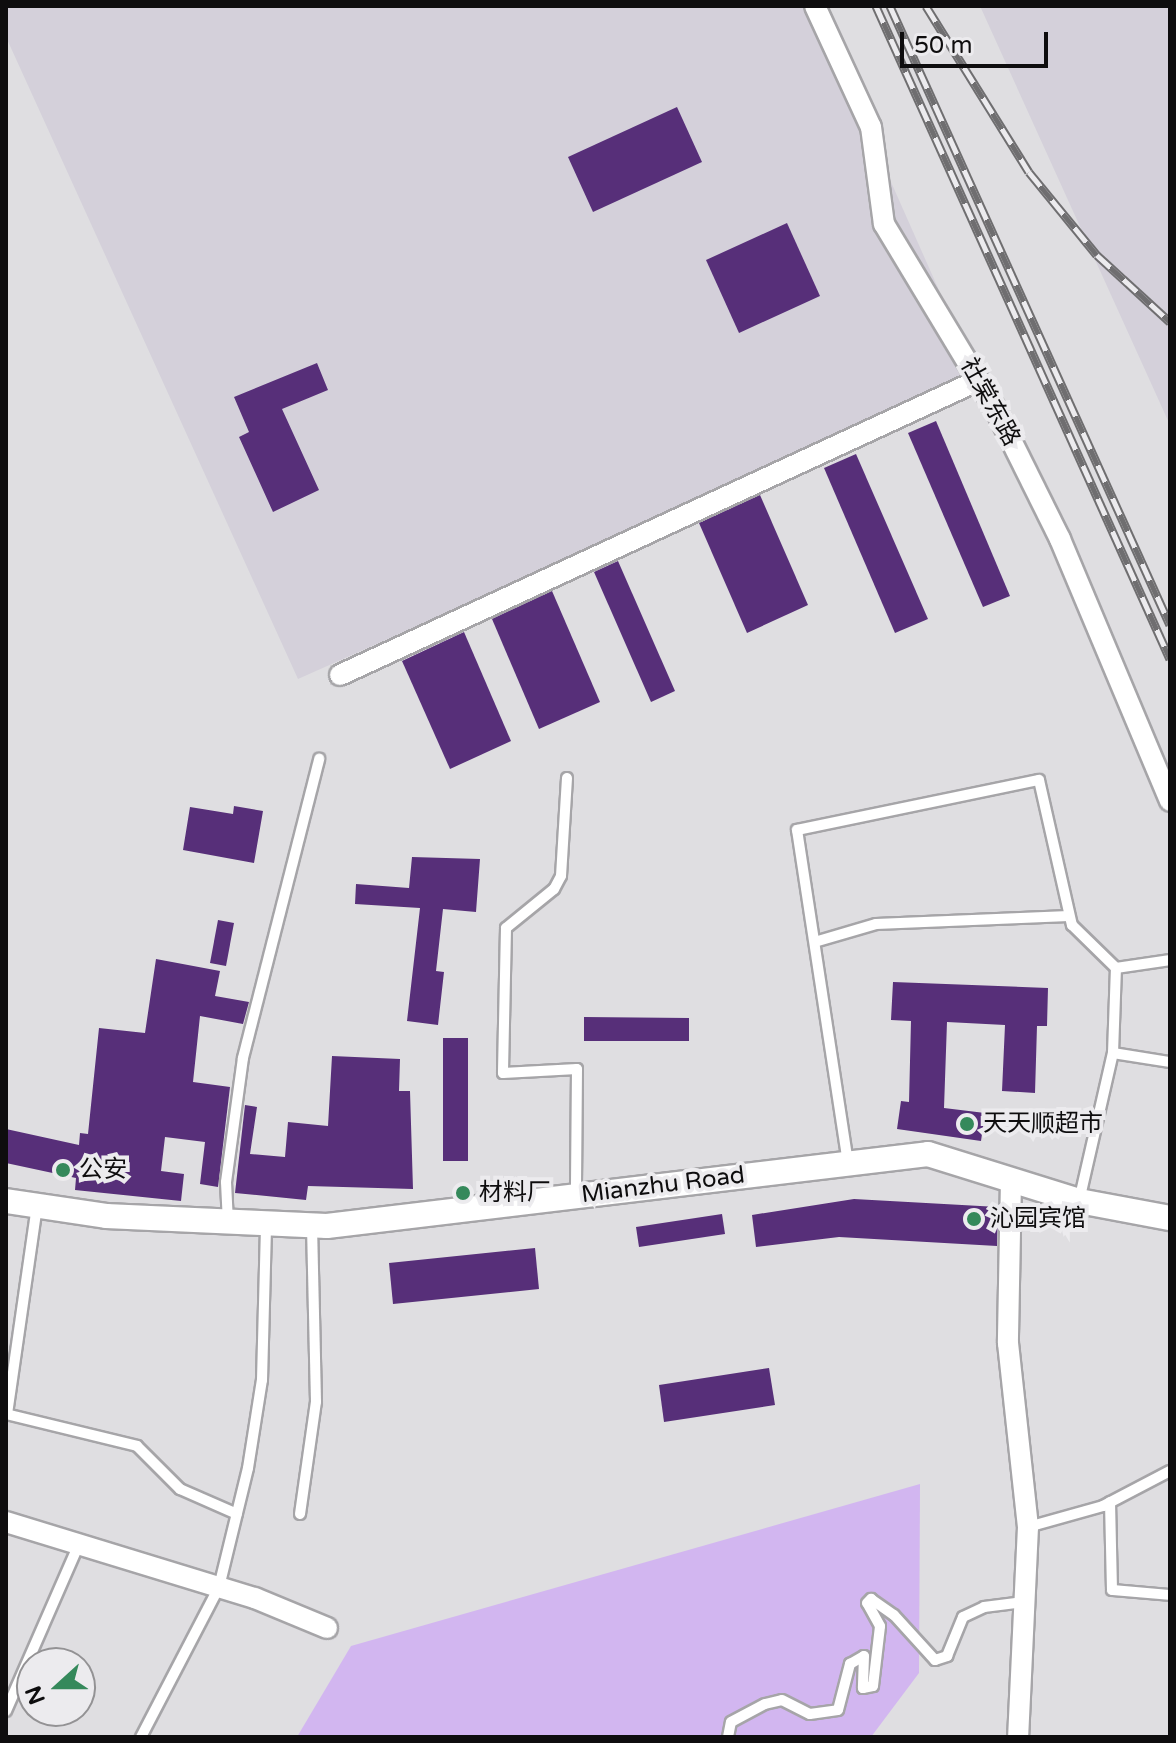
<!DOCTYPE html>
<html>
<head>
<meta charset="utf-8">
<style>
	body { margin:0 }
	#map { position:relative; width:1176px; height:1743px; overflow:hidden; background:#dfdee1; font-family:"Varela Round","Noto Sans SC",sans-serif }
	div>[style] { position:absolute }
	.built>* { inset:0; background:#d4d0da }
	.green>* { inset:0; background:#d2b6f0 }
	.building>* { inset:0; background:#572f79 }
	.roads { filter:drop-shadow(2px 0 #a6a5a8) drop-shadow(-2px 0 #a6a5a8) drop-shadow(0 2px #a6a5a8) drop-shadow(0 -2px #a6a5a8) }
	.service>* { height:10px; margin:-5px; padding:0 5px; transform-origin:5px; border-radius:5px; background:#fff }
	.minor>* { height:20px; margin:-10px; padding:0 10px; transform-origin:10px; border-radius:10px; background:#fff }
	.tertiary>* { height:24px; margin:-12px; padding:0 12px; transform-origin:12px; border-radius:12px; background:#fff }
	.rail>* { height:9px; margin-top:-4.5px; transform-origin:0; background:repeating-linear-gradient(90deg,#ecebee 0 18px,#6f6e70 0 36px); box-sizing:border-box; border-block:2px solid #6f6e70 }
	.dots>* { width:22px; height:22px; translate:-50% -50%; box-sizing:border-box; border:4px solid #ecebee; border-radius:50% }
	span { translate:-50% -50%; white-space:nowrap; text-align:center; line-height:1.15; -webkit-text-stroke:8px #ecebee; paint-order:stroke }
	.street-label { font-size:24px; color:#0e0d0e }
	.poi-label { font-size:24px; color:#0e0d0e }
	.left { translate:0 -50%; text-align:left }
	.frame { position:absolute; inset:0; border:8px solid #0e0d0e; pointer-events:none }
	.north { position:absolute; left:16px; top:1647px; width:80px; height:80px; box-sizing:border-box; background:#ecebee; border:2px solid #939294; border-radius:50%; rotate:249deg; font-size:22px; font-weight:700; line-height:32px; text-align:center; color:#0e0d0e }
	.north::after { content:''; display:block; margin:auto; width:28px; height:36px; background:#35895b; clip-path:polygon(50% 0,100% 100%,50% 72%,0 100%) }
	.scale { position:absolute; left:900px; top:32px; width:148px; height:36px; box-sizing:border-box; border:4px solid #0e0d0e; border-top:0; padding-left:10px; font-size:24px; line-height:28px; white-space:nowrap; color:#0e0d0e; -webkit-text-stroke:6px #ecebee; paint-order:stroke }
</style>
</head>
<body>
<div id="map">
	<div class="built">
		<div style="clip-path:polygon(6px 6px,813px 6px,977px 376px,298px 679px,6px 37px)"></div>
		<div style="clip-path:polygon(980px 6px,1170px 6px,1170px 425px)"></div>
	</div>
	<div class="green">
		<div style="clip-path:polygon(920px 1484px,919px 1673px,871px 1737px,297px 1737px,351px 1646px)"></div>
	</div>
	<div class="building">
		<div style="clip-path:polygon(677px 107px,702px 162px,593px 212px,568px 157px)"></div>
		<div style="clip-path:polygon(787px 223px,820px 296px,739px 333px,706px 260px)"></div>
		<div style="clip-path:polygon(317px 363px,328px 390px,282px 409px,319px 490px,273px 512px,239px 437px,249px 432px,234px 397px)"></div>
		<div style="clip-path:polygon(936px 421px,1010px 596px,983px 607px,908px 433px)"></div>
		<div style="clip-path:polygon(856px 454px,928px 619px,895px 633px,824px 468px)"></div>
		<div style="clip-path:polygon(760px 495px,808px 605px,747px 633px,699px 523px)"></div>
		<div style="clip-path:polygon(618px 561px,675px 691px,651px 702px,594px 572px)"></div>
		<div style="clip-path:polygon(552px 591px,600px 702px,539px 729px,492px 619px)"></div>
		<div style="clip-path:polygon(464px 632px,511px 741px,450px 769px,402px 661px)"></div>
		<div style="clip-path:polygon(234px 806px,263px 811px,254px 863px,183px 850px,190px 807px,233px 814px)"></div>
		<div style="clip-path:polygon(412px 857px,480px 859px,476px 912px,443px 909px,436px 971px,444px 972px,438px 1025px,407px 1021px,420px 908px,355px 904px,356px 884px,409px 888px)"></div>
		<div style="clip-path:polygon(218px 920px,234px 923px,226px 966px,210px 963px)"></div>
		<div style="clip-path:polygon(156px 959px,220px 971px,215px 996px,249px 1002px,243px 1024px,200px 1016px,193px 1082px,230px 1087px,218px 1187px,200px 1184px,205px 1142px,165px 1137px,161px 1171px,184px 1174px,181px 1201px,75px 1190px,76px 1178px,6px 1163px,6px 1129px,79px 1145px,80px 1133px,88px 1134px,99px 1028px,145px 1033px)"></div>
		<div style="clip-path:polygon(893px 982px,1048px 988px,1047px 1026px,1037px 1026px,1035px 1093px,1002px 1091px,1005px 1025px,947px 1022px,944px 1108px,985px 1113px,981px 1141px,897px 1129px,901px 1101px,909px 1102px,911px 1021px,891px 1020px)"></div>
		<div style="clip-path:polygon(584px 1017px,689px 1018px,689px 1041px,584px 1041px)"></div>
		<div style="clip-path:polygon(443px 1038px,468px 1038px,468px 1161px,443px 1161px)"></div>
		<div style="clip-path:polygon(332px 1056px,400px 1059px,399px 1091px,410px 1091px,413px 1189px,308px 1186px,306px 1200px,235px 1193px,245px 1105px,257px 1107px,250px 1154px,285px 1157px,288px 1122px,328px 1126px)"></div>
		<div style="clip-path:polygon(854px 1199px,998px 1207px,997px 1246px,839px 1237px,756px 1247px,752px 1215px)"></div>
		<div style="clip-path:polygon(722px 1214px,725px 1234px,639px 1247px,636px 1227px)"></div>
		<div style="clip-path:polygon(535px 1248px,539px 1289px,393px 1304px,389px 1263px)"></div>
		<div style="clip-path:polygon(769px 1368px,775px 1405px,664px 1422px,659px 1385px)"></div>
	</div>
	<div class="roads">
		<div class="service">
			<div style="left:567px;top:778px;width:98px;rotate:93.5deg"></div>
			<div style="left:561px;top:876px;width:15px;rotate:118deg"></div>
			<div style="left:554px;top:889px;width:62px;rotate:140.9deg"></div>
			<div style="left:506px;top:928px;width:145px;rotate:91.2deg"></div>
			<div style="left:503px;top:1073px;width:74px;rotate:-3.1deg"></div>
			<div style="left:577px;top:1069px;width:127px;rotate:90.5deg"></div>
			<div style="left:818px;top:941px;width:60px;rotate:-16.3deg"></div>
			<div style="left:876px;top:924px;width:193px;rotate:-2.4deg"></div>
			<div style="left:1113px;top:1053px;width:58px;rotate:9deg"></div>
			<div style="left:848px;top:1163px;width:337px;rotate:-98.7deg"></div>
			<div style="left:797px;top:830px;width:247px;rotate:-11.7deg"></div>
			<div style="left:1039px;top:780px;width:149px;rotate:77.2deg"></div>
			<div style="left:1072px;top:925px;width:62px;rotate:44.3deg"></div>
			<div style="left:1116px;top:968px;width:55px;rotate:-8.4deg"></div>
			<div style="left:1079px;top:1201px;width:152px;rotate:-77.1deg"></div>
			<div style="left:1113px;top:1053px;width:85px;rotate:-88deg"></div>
			<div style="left:228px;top:1223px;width:41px;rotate:-92.8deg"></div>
			<div style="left:226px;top:1182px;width:125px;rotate:-82.2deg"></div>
			<div style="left:243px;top:1058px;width:309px;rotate:-75.7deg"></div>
			<div style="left:6px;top:1414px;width:135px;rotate:13.7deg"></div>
			<div style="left:137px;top:1446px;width:61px;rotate:45deg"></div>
			<div style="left:180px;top:1489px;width:62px;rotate:23.7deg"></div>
			<div style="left:7px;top:1414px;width:210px;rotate:-81.8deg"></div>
			<div style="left:1110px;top:1502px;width:88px;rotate:88.7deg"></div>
			<div style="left:1112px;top:1590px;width:58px;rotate:4.9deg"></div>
			<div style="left:300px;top:1514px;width:113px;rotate:-81.9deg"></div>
			<div style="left:316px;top:1402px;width:176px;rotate:-91.3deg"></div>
			<div style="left:1028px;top:1527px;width:78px;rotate:-15.6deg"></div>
			<div style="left:1103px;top:1506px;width:76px;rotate:-27.6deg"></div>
			<div style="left:6px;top:1711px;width:182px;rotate:-66.4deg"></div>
			<div style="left:141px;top:1737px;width:169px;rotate:-62.5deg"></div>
			<div style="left:219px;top:1587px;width:122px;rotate:-76.3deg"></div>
			<div style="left:248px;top:1468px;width:89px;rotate:-81deg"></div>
			<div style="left:262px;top:1380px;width:155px;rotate:-88.5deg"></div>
			<div style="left:728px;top:1737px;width:15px;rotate:-79deg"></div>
			<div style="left:731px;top:1722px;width:38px;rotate:-28deg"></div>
			<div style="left:765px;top:1704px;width:17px;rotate:-13deg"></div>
			<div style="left:782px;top:1700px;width:31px;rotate:27deg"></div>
			<div style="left:810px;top:1714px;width:28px;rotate:-8deg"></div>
			<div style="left:838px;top:1710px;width:48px;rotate:-75.4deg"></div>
			<div style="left:850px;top:1664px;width:16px;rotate:-30deg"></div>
			<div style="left:864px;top:1656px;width:32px;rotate:92deg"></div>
			<div style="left:863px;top:1688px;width:10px;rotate:-11deg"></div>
			<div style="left:873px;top:1686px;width:60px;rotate:-83.3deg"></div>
			<div style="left:880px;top:1626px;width:26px;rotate:-119deg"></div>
			<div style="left:867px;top:1603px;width:6px;rotate:-45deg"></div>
			<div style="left:871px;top:1599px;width:28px;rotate:35deg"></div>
			<div style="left:894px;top:1615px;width:61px;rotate:47.7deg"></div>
			<div style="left:935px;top:1660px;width:13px;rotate:-18deg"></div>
			<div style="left:947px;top:1656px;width:42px;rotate:-67.7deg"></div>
			<div style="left:963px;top:1617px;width:23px;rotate:-25deg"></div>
			<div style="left:984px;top:1607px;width:40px;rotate:-7.1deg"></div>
		</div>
		<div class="minor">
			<div style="left:815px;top:6px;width:133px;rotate:65.2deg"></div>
			<div style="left:871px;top:127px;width:98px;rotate:82.4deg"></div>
			<div style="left:884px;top:224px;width:217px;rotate:58.9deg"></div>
			<div style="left:996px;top:410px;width:144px;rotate:63.6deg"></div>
			<div style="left:1060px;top:539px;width:284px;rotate:67.2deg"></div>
			<div style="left:340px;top:675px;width:704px;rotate:-24.78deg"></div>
			<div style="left:1011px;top:1180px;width:163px;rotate:91.1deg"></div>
			<div style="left:1008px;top:1343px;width:185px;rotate:83.8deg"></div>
			<div style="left:1028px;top:1527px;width:210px;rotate:92.7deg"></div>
			<div style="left:6px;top:1522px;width:260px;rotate:17deg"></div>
			<div style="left:255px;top:1598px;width:78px;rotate:22.6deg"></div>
		</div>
		<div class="tertiary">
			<div style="left:6px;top:1201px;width:101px;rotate:8.5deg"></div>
			<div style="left:106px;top:1216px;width:221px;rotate:2.6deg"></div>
			<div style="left:327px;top:1226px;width:605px;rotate:-6.83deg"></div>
			<div style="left:928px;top:1154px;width:158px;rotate:17.3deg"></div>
			<div style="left:1079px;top:1201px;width:93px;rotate:10.6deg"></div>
		</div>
	</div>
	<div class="rail">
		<div style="left:876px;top:6px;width:716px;rotate:65.76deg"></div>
		<div style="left:890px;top:6px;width:679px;rotate:65.66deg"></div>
		<div style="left:926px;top:6px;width:195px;rotate:58.2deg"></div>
		<div style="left:1029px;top:172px;width:107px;rotate:50.7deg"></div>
		<div style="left:1097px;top:255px;width:99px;rotate:42.5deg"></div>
	</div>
	<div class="dots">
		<div style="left:967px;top:1124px;background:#35895b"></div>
		<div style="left:63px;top:1170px;background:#35895b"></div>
		<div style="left:463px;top:1193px;background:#35895b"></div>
		<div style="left:974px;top:1219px;background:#35895b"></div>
	</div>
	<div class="street-label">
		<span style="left:990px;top:402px;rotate:61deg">社棠东路</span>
		<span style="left:663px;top:1185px;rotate:-7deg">Mianzhu Road</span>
	</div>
	<div class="poi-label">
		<span class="left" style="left:983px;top:1124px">天天顺超市</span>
		<span class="left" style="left:79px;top:1170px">公安</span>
		<span class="left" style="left:479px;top:1193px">材料厂</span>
		<span class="left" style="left:990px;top:1219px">沁园宾馆</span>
	</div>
	<div class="frame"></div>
	<div class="north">N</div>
	<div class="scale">50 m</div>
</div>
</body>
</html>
